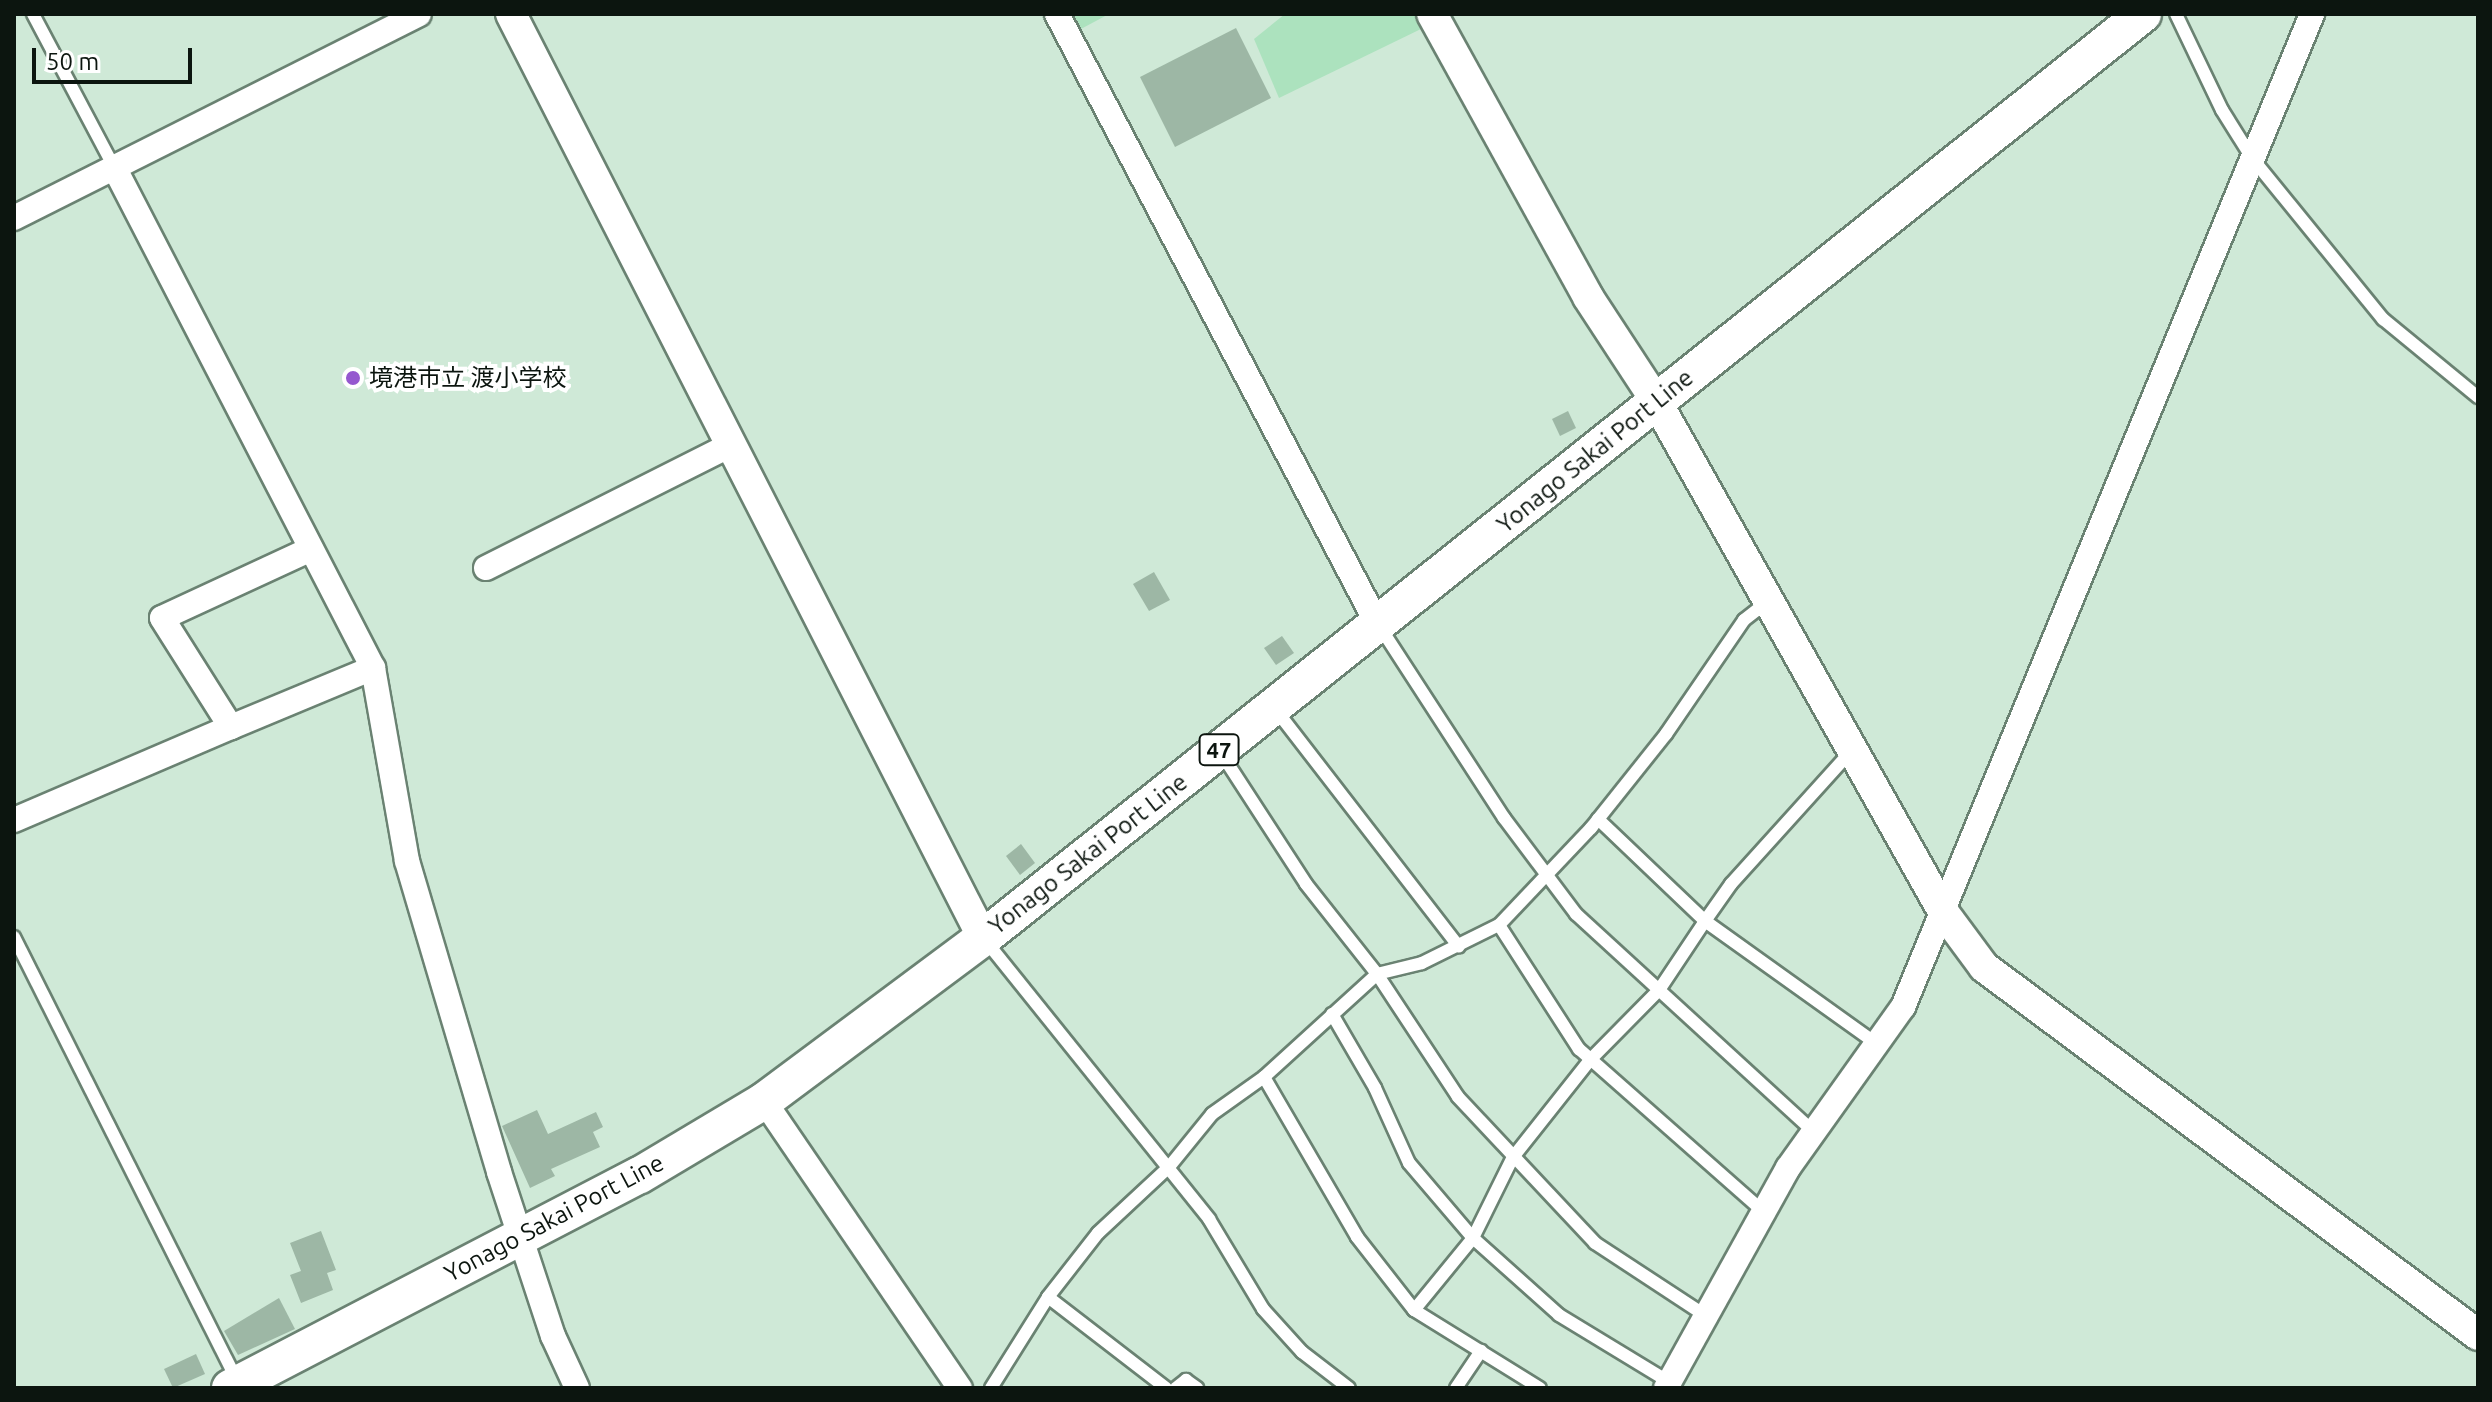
<!DOCTYPE html>
<html>
<head>
<meta charset="utf-8">
<style>
	body { margin:0 }
	#map { position:relative; width:2492px; height:1402px; overflow:hidden; background:#cfe9d7; font-family:Ubuntu,"Noto Sans JP",sans-serif }
	div>[style] { position:absolute }
	.green>* { inset:0; background:#ace2be }
	.building>* { inset:0; background:#9db7a5 }
	.roads { filter:drop-shadow(2px 0 #6a8272) drop-shadow(-2px 0 #6a8272) drop-shadow(0 2px #6a8272) drop-shadow(0 -2px #6a8272) }
	.service>* { height:12px; margin:-6px; padding:0 6px; transform-origin:6px; border-radius:6px; background:#fff }
	.minor>* { height:24px; margin:-12px; padding:0 12px; transform-origin:12px; border-radius:12px; background:#fff }
	.tertiary>* { height:30px; margin:-15px; padding:0 15px; transform-origin:15px; border-radius:15px; background:#fff }
	.primary>* { height:36px; margin:-18px; padding:0 18px; transform-origin:18px; border-radius:18px; background:#fff }
	.dots>* { width:22px; height:22px; translate:-50% -50%; box-sizing:border-box; border:4px solid #fff; border-radius:50% }
	span { translate:-50% -50%; white-space:nowrap; text-align:center; line-height:1.15; -webkit-text-stroke:8px #fff; paint-order:stroke }
	.shield-label span { padding:2px 6px; background:#fff; border:2px solid; border-radius:6px; -webkit-text-stroke-width:0 }
	.shield-label { font-size:22px; color:#0c150f; font-weight:700 }
	.poi-label { font-size:24px; color:#0c150f }
	.left { translate:0 -50%; text-align:left }
	.street-label { font-size:24px; color:#0c150f }
	.frame { position:absolute; inset:0; border:16px solid #0c150f; pointer-events:none }
	.scale { position:absolute; left:32px; top:48px; width:160px; height:36px; box-sizing:border-box; border:4px solid #0c150f; border-top:0; padding-left:10px; font-size:24px; line-height:28px; white-space:nowrap; color:#0c150f; -webkit-text-stroke:6px #fff; paint-order:stroke }
</style>
</head>
<body>
<div id="map">
	<div class="green">
		<div style="clip-path:polygon(1069px 14px,1109px 14px,1079px 30px)"></div>
		<div style="clip-path:polygon(1285px 14px,1415px 14px,1423px 28px,1279px 98px,1254px 39px)"></div>
	</div>
	<div class="building">
		<div style="clip-path:polygon(1236px 28px,1271px 98px,1175px 147px,1140px 77px)"></div>
		<div style="clip-path:polygon(1568px 411px,1576px 428px,1560px 436px,1552px 419px)"></div>
		<div style="clip-path:polygon(1154px 572px,1170px 600px,1149px 611px,1133px 584px)"></div>
		<div style="clip-path:polygon(1282px 636px,1294px 653px,1276px 665px,1264px 648px)"></div>
		<div style="clip-path:polygon(1021px 844px,1035px 863px,1020px 875px,1006px 856px)"></div>
		<div style="clip-path:polygon(537px 1110px,548px 1134px,596px 1112px,603px 1127px,593px 1132px,600px 1147px,551px 1169px,555px 1176px,530px 1188px,502px 1126px)"></div>
		<div style="clip-path:polygon(321px 1231px,336px 1270px,327px 1273px,333px 1290px,301px 1303px,290px 1275px,301px 1271px,290px 1243px)"></div>
		<div style="clip-path:polygon(279px 1298px,295px 1329px,238px 1355px,224px 1331px)"></div>
		<div style="clip-path:polygon(196px 1354px,205px 1374px,173px 1388px,164px 1369px)"></div>
	</div>
	<div class="roads">
		<div class="service">
			<div style="left:33px;top:14px;width:173px;rotate:62.1deg"></div>
			<div style="left:2176px;top:14px;width:106px;rotate:64.4deg"></div>
			<div style="left:2222px;top:110px;width:57px;rotate:58deg"></div>
			<div style="left:2252px;top:158px;width:208px;rotate:50.9deg"></div>
			<div style="left:2383px;top:319px;width:123px;rotate:39.4deg"></div>
			<div style="left:1380px;top:627px;width:228px;rotate:57deg"></div>
			<div style="left:1504px;top:818px;width:120px;rotate:53.1deg"></div>
			<div style="left:1576px;top:914px;width:321px;rotate:42.5deg"></div>
			<div style="left:1276px;top:710px;width:299px;rotate:52.3deg"></div>
			<div style="left:1853px;top:749px;width:182px;rotate:132.1deg"></div>
			<div style="left:1731px;top:884px;width:45px;rotate:125.1deg"></div>
			<div style="left:1705px;top:921px;width:213px;rotate:35.6deg"></div>
			<div style="left:1221px;top:753px;width:156px;rotate:57deg"></div>
			<div style="left:1306px;top:884px;width:115px;rotate:51.7deg"></div>
			<div style="left:1377px;top:974px;width:147px;rotate:56.6deg"></div>
			<div style="left:1458px;top:1097px;width:200px;rotate:46.8deg"></div>
			<div style="left:1595px;top:1243px;width:129px;rotate:33.3deg"></div>
			<div style="left:1598px;top:819px;width:148px;rotate:43.6deg"></div>
			<div style="left:1705px;top:921px;width:83px;rotate:123.7deg"></div>
			<div style="left:1659px;top:990px;width:98px;rotate:134.6deg"></div>
			<div style="left:1590px;top:1060px;width:124px;rotate:128.4deg"></div>
			<div style="left:1513px;top:1157px;width:90px;rotate:116.3deg"></div>
			<div style="left:1473px;top:1238px;width:115px;rotate:41.8deg"></div>
			<div style="left:1559px;top:1315px;width:129px;rotate:31.3deg"></div>
			<div style="left:1499px;top:925px;width:148px;rotate:57.2deg"></div>
			<div style="left:1579px;top:1049px;width:245px;rotate:41.4deg"></div>
			<div style="left:14px;top:937px;width:497px;rotate:63.3deg"></div>
			<div style="left:985px;top:940px;width:358px;rotate:51.2deg"></div>
			<div style="left:1209px;top:1219px;width:105px;rotate:59deg"></div>
			<div style="left:1263px;top:1309px;width:58px;rotate:47.8deg"></div>
			<div style="left:1302px;top:1352px;width:59px;rotate:37.5deg"></div>
			<div style="left:1332px;top:1014px;width:86px;rotate:59.8deg"></div>
			<div style="left:1375px;top:1088px;width:82px;rotate:65.6deg"></div>
			<div style="left:1409px;top:1163px;width:99px;rotate:49.5deg"></div>
			<div style="left:1473px;top:1238px;width:93px;rotate:129.3deg"></div>
			<div style="left:1264px;top:1077px;width:185px;rotate:59.8deg"></div>
			<div style="left:1357px;top:1237px;width:93px;rotate:52deg"></div>
			<div style="left:1414px;top:1310px;width:148px;rotate:31.8deg"></div>
			<div style="left:1048px;top:1297px;width:149px;rotate:37.6deg"></div>
			<div style="left:991px;top:1388px;width:107px;rotate:-57.9deg"></div>
			<div style="left:1048px;top:1297px;width:81px;rotate:-52deg"></div>
			<div style="left:1098px;top:1233px;width:97px;rotate:-42.9deg"></div>
			<div style="left:1169px;top:1167px;width:68px;rotate:-50.9deg"></div>
			<div style="left:1212px;top:1114px;width:64px;rotate:-35.4deg"></div>
			<div style="left:1264px;top:1077px;width:153px;rotate:-42.3deg"></div>
			<div style="left:1377px;top:974px;width:46px;rotate:-13.7deg"></div>
			<div style="left:1422px;top:963px;width:86px;rotate:-26.3deg"></div>
			<div style="left:1499px;top:925px;width:134px;rotate:-46.5deg"></div>
			<div style="left:1591px;top:828px;width:120px;rotate:-51.4deg"></div>
			<div style="left:1666px;top:734px;width:138px;rotate:-55.6deg"></div>
			<div style="left:1744px;top:620px;width:31px;rotate:-38deg"></div>
			<div style="left:1176px;top:1388px;width:13px;rotate:-39deg"></div>
			<div style="left:1186px;top:1380px;width:14px;rotate:36deg"></div>
			<div style="left:1456px;top:1388px;width:45px;rotate:-56deg"></div>
		</div>
		<div class="minor">
			<div style="left:1057px;top:14px;width:690px;rotate:62.28deg"></div>
			<div style="left:114px;top:167px;width:564px;rotate:62.66deg"></div>
			<div style="left:373px;top:668px;width:196px;rotate:80deg"></div>
			<div style="left:407px;top:861px;width:324px;rotate:73.5deg"></div>
			<div style="left:499px;top:1172px;width:173px;rotate:71.8deg"></div>
			<div style="left:553px;top:1336px;width:57px;rotate:65.2deg"></div>
			<div style="left:14px;top:218px;width:453px;rotate:-26.7deg"></div>
			<div style="left:311px;top:549px;width:164px;rotate:155.2deg"></div>
			<div style="left:162px;top:618px;width:129px;rotate:57.7deg"></div>
			<div style="left:231px;top:727px;width:154px;rotate:-22.6deg"></div>
			<div style="left:486px;top:568px;width:274px;rotate:-26.7deg"></div>
			<div style="left:14px;top:820px;width:236px;rotate:-23.2deg"></div>
			<div style="left:764px;top:1101px;width:348px;rotate:55.7deg"></div>
			<div style="left:1666px;top:1388px;width:252px;rotate:-61deg"></div>
			<div style="left:1788px;top:1168px;width:198px;rotate:-54.5deg"></div>
			<div style="left:1903px;top:1007px;width:1074px;rotate:-67.61deg"></div>
		</div>
		<div class="tertiary">
			<div style="left:511px;top:14px;width:1038px;rotate:62.94deg"></div>
			<div style="left:1432px;top:14px;width:323px;rotate:61.1deg"></div>
			<div style="left:1588px;top:297px;width:124px;rotate:56.8deg"></div>
			<div style="left:1656px;top:401px;width:587px;rotate:60.64deg"></div>
			<div style="left:1944px;top:913px;width:67px;rotate:53.5deg"></div>
			<div style="left:1984px;top:967px;width:616px;rotate:36.68deg"></div>
		</div>
		<div class="primary">
			<div style="left:230px;top:1388px;width:462px;rotate:-27.5deg"></div>
			<div style="left:640px;top:1175px;width:144px;rotate:-30.8deg"></div>
			<div style="left:764px;top:1101px;width:273px;rotate:-36.7deg"></div>
			<div style="left:983px;top:938px;width:1483px;rotate:-38.54deg"></div>
		</div>
	</div>
	<div class="dots">
		<div style="left:353px;top:378px;background:#9558cf"></div>
	</div>
	<div class="shield-label">
		<span style="left:1219px;top:750px">47</span>
	</div>
	<div class="poi-label">
		<span class="left" style="left:369px;top:378px">境港市立 渡小学校</span>
	</div>
	<div class="street-label">
		<span style="left:1595px;top:451px;rotate:-39deg">Yonago Sakai Port Line</span>
		<span style="left:1088px;top:854px;rotate:-38deg">Yonago Sakai Port Line</span>
		<span style="left:554px;top:1218px;rotate:-28deg">Yonago Sakai Port Line</span>
	</div>
	<div class="frame"></div>
	<div class="scale">50 m</div>
</div>
</body>
</html>
